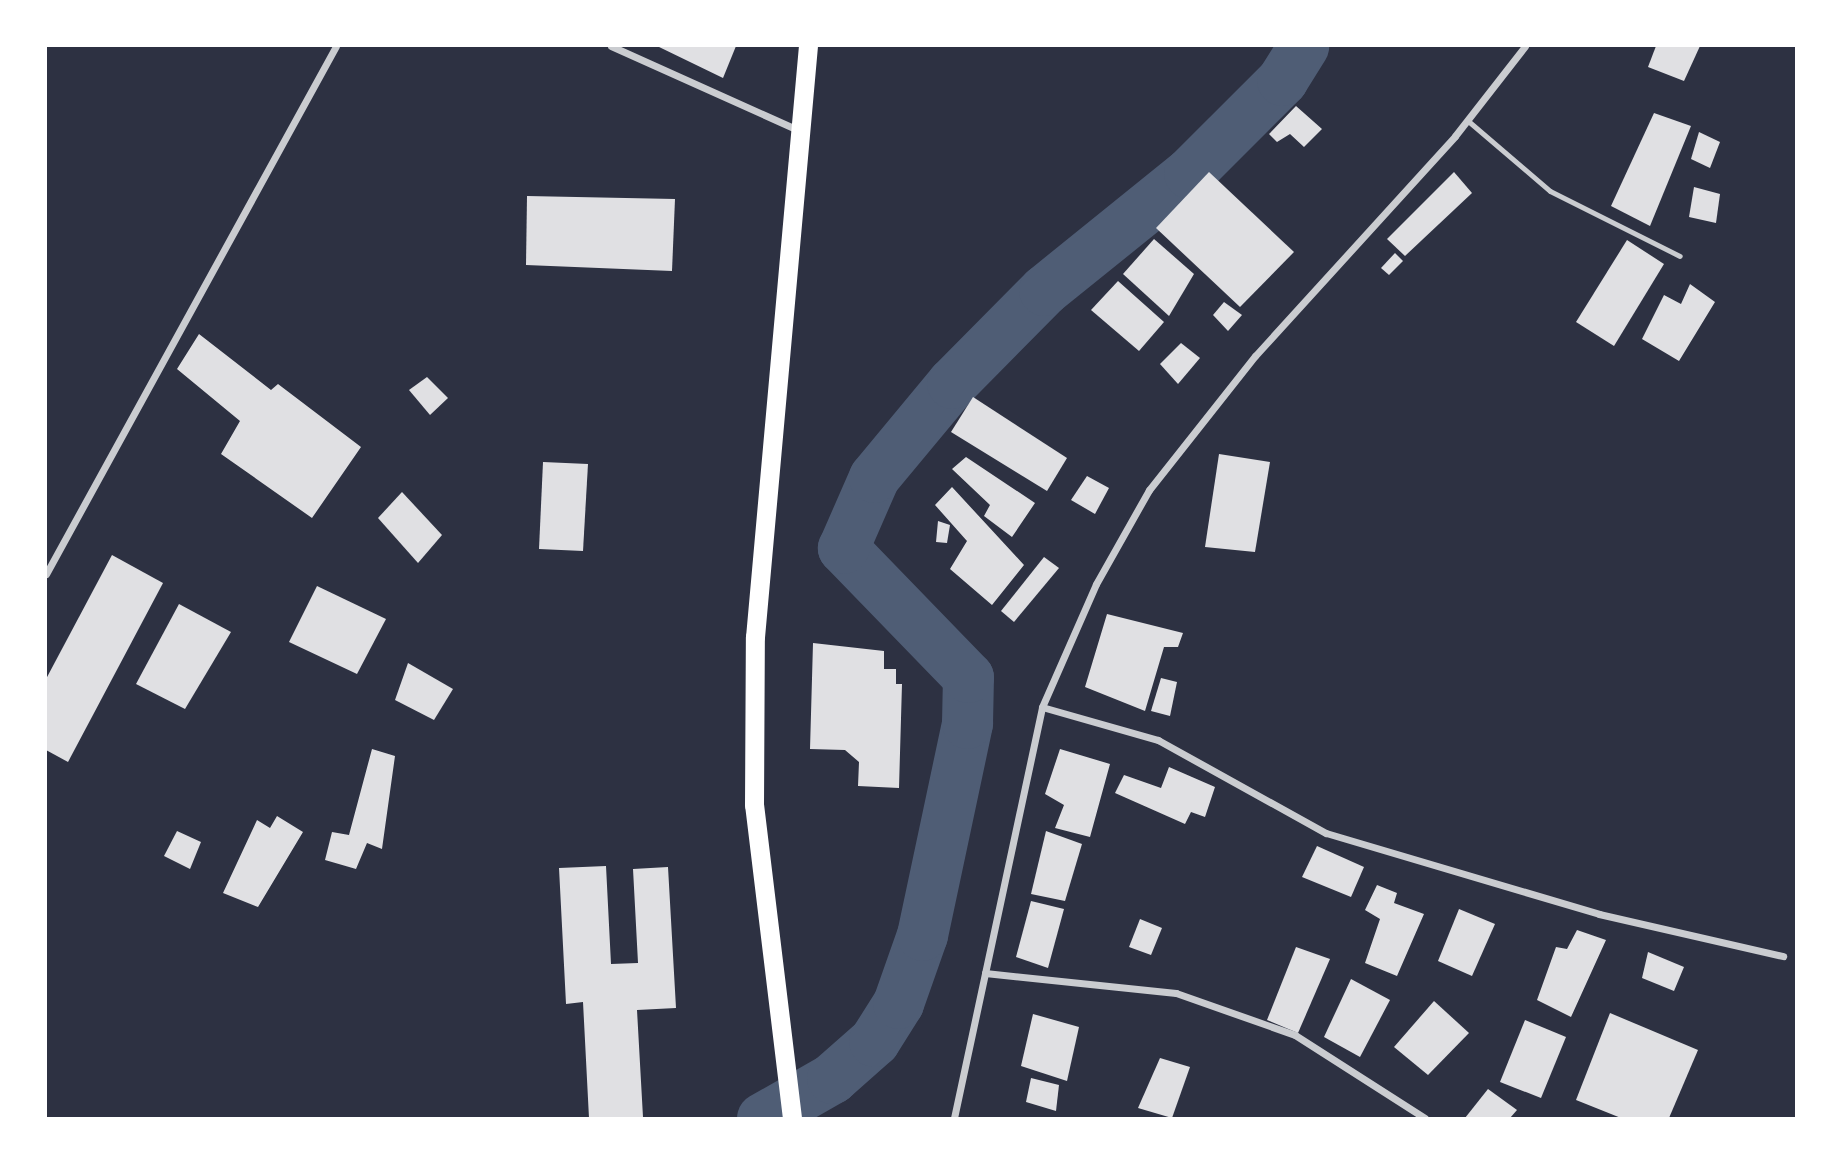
<!DOCTYPE html>
<html>
<head>
<meta charset="utf-8">
<style>
	body { margin:0 }
	#map { position:relative; width:1842px; height:1164px; overflow:hidden; background:#2d3142; font-family:"Asap Condensed",sans-serif }
	div>[style] { position:absolute }
	.river>* { height:51px; margin:-25.5px; padding:0 25.5px; transform-origin:25.5px; border-radius:25.5px; background:#4f5d75 }
	.building>* { inset:0; background:#e0e0e3 }
	.service>* { height:5px; margin:-2.5px; padding:0 2.5px; transform-origin:2.5px; border-radius:2.5px; background:#caccd0 }
	.minor>* { height:7px; margin:-3.5px; padding:0 3.5px; transform-origin:3.5px; border-radius:3.5px; background:#caccd0 }
	.trunk>* { height:19px; margin:-9.5px; padding:0 9.5px; transform-origin:9.5px; border-radius:9.5px; background:#fff }
	span { translate:-50% -50%; white-space:nowrap; text-align:center; line-height:1.15; -webkit-text-stroke:5px #fff; paint-order:stroke }
	.frame { position:absolute; inset:0; border:47px solid #fff; pointer-events:none }
</style>
</head>
<body>
<div id="map">
	<div class="river">
		<div style="left:762px;top:1118px;width:81px;rotate:-29.7deg"></div>
		<div style="left:832px;top:1078px;width:56px;rotate:-41.4deg"></div>
		<div style="left:874px;top:1041px;width:45px;rotate:-57.7deg"></div>
		<div style="left:898px;top:1003px;width:72px;rotate:-70.6deg"></div>
		<div style="left:922px;top:935px;width:217px;rotate:-78deg"></div>
		<div style="left:967px;top:723px;width:46px;rotate:-88.8deg"></div>
		<div style="left:968px;top:677px;width:180px;rotate:-134.1deg"></div>
		<div style="left:843px;top:548px;width:77px;rotate:-66.4deg"></div>
		<div style="left:874px;top:477px;width:122px;rotate:-50.3deg"></div>
		<div style="left:952px;top:383px;width:131px;rotate:-45.3deg"></div>
		<div style="left:1044px;top:290px;width:186px;rotate:-38.9deg"></div>
		<div style="left:1189px;top:173px;width:132px;rotate:-45deg"></div>
		<div style="left:1282px;top:80px;width:40px;rotate:-58deg"></div>
	</div>
	<div class="building">
		<div style="clip-path:polygon(657px 46px,736px 46px,723px 78px)"></div>
		<div style="clip-path:polygon(1656px 46px,1700px 46px,1684px 81px,1648px 67px)"></div>
		<div style="clip-path:polygon(1296px 106px,1322px 129px,1304px 147px,1290px 134px,1277px 142px,1269px 134px)"></div>
		<div style="clip-path:polygon(1654px 113px,1691px 126px,1650px 226px,1611px 206px)"></div>
		<div style="clip-path:polygon(1699px 132px,1720px 142px,1710px 168px,1691px 159px)"></div>
		<div style="clip-path:polygon(1209px 172px,1294px 252px,1240px 307px,1156px 228px)"></div>
		<div style="clip-path:polygon(1454px 172px,1472px 193px,1405px 256px,1387px 239px)"></div>
		<div style="clip-path:polygon(1694px 187px,1720px 194px,1716px 223px,1689px 217px)"></div>
		<div style="clip-path:polygon(527px 196px,675px 199px,672px 271px,526px 265px)"></div>
		<div style="clip-path:polygon(1154px 239px,1194px 274px,1169px 316px,1123px 274px)"></div>
		<div style="clip-path:polygon(1627px 240px,1664px 264px,1614px 346px,1576px 322px)"></div>
		<div style="clip-path:polygon(1395px 253px,1403px 261px,1389px 275px,1381px 268px)"></div>
		<div style="clip-path:polygon(1118px 281px,1164px 322px,1139px 351px,1091px 310px)"></div>
		<div style="clip-path:polygon(1690px 284px,1715px 302px,1679px 361px,1642px 339px,1664px 295px,1681px 304px)"></div>
		<div style="clip-path:polygon(1224px 302px,1242px 315px,1228px 331px,1213px 315px)"></div>
		<div style="clip-path:polygon(199px 334px,271px 390px,278px 384px,361px 447px,312px 518px,221px 454px,240px 421px,177px 369px)"></div>
		<div style="clip-path:polygon(1181px 343px,1200px 358px,1178px 384px,1160px 364px)"></div>
		<div style="clip-path:polygon(427px 377px,448px 398px,430px 415px,409px 390px)"></div>
		<div style="clip-path:polygon(973px 397px,1067px 458px,1047px 491px,951px 432px)"></div>
		<div style="clip-path:polygon(1219px 454px,1270px 462px,1255px 552px,1205px 547px)"></div>
		<div style="clip-path:polygon(966px 457px,1035px 503px,1012px 537px,984px 516px,990px 505px,952px 469px)"></div>
		<div style="clip-path:polygon(543px 462px,588px 464px,583px 551px,539px 549px)"></div>
		<div style="clip-path:polygon(1087px 476px,1109px 488px,1095px 514px,1071px 500px)"></div>
		<div style="clip-path:polygon(952px 487px,1024px 565px,992px 605px,950px 569px,967px 541px,935px 505px)"></div>
		<div style="clip-path:polygon(402px 492px,442px 535px,418px 563px,378px 518px)"></div>
		<div style="clip-path:polygon(938px 521px,950px 525px,947px 543px,936px 542px)"></div>
		<div style="clip-path:polygon(112px 555px,163px 583px,68px 762px,46px 750px,46px 679px)"></div>
		<div style="clip-path:polygon(1044px 557px,1059px 568px,1014px 622px,1001px 611px)"></div>
		<div style="clip-path:polygon(317px 586px,386px 619px,357px 674px,289px 642px)"></div>
		<div style="clip-path:polygon(179px 604px,231px 632px,185px 709px,136px 684px)"></div>
		<div style="clip-path:polygon(1107px 614px,1183px 633px,1178px 647px,1164px 647px,1145px 711px,1085px 687px)"></div>
		<div style="clip-path:polygon(813px 643px,884px 651px,884px 669px,896px 669px,896px 684px,902px 684px,899px 788px,858px 786px,859px 762px,845px 750px,810px 749px)"></div>
		<div style="clip-path:polygon(408px 663px,453px 689px,434px 720px,395px 700px)"></div>
		<div style="clip-path:polygon(1161px 678px,1177px 682px,1170px 716px,1151px 711px)"></div>
		<div style="clip-path:polygon(372px 749px,395px 756px,382px 849px,367px 843px,356px 869px,325px 860px,332px 832px,349px 835px)"></div>
		<div style="clip-path:polygon(1060px 749px,1110px 764px,1090px 837px,1055px 828px,1064px 805px,1045px 794px)"></div>
		<div style="clip-path:polygon(1169px 767px,1215px 787px,1205px 817px,1191px 812px,1185px 824px,1115px 793px,1124px 775px,1161px 788px)"></div>
		<div style="clip-path:polygon(277px 816px,303px 832px,258px 907px,223px 893px,257px 820px,270px 828px)"></div>
		<div style="clip-path:polygon(177px 831px,201px 842px,190px 869px,164px 856px)"></div>
		<div style="clip-path:polygon(1046px 831px,1082px 844px,1065px 901px,1031px 894px)"></div>
		<div style="clip-path:polygon(1317px 846px,1364px 867px,1351px 897px,1302px 877px)"></div>
		<div style="clip-path:polygon(606px 866px,611px 964px,638px 963px,633px 869px,668px 867px,676px 1008px,637px 1010px,643px 1117px,589px 1118px,583px 1002px,566px 1004px,559px 868px)"></div>
		<div style="clip-path:polygon(1377px 885px,1397px 893px,1394px 903px,1424px 914px,1397px 976px,1365px 963px,1380px 919px,1365px 910px)"></div>
		<div style="clip-path:polygon(1031px 901px,1064px 909px,1048px 968px,1016px 957px)"></div>
		<div style="clip-path:polygon(1459px 909px,1495px 924px,1472px 976px,1438px 961px)"></div>
		<div style="clip-path:polygon(1140px 919px,1162px 928px,1151px 955px,1129px 947px)"></div>
		<div style="clip-path:polygon(1577px 930px,1606px 940px,1571px 1017px,1537px 1000px,1556px 947px,1567px 949px)"></div>
		<div style="clip-path:polygon(1296px 947px,1330px 959px,1298px 1033px,1267px 1020px)"></div>
		<div style="clip-path:polygon(1648px 952px,1684px 967px,1674px 991px,1642px 978px)"></div>
		<div style="clip-path:polygon(1351px 979px,1390px 1000px,1360px 1057px,1324px 1037px)"></div>
		<div style="clip-path:polygon(1434px 1001px,1469px 1033px,1428px 1075px,1394px 1047px)"></div>
		<div style="clip-path:polygon(1610px 1013px,1698px 1050px,1669px 1118px,1621px 1118px,1576px 1100px)"></div>
		<div style="clip-path:polygon(1033px 1014px,1079px 1027px,1067px 1081px,1021px 1066px)"></div>
		<div style="clip-path:polygon(1525px 1020px,1566px 1037px,1541px 1098px,1500px 1082px)"></div>
		<div style="clip-path:polygon(1160px 1058px,1190px 1067px,1172px 1118px,1138px 1108px)"></div>
		<div style="clip-path:polygon(1031px 1078px,1059px 1085px,1056px 1111px,1026px 1102px)"></div>
		<div style="clip-path:polygon(1488px 1089px,1517px 1110px,1510px 1118px,1465px 1118px)"></div>
	</div>
	<div class="service">
		<div style="left:1467px;top:120px;width:109px;rotate:40.5deg"></div>
		<div style="left:1550px;top:191px;width:145px;rotate:26.6deg"></div>
	</div>
	<div class="minor">
		<div style="left:611px;top:46px;width:205px;rotate:24.2deg"></div>
		<div style="left:46px;top:574px;width:602px;rotate:-61.22deg"></div>
		<div style="left:1042px;top:707px;width:121px;rotate:15.9deg"></div>
		<div style="left:1158px;top:740px;width:192px;rotate:29deg"></div>
		<div style="left:1326px;top:833px;width:285px;rotate:16.5deg"></div>
		<div style="left:1599px;top:914px;width:189px;rotate:12.9deg"></div>
		<div style="left:985px;top:973px;width:192px;rotate:6deg"></div>
		<div style="left:1176px;top:993px;width:126px;rotate:19.4deg"></div>
		<div style="left:1295px;top:1035px;width:154px;rotate:32.6deg"></div>
		<div style="left:954px;top:1118px;width:420px;rotate:-77.9deg"></div>
		<div style="left:1042px;top:707px;width:134px;rotate:-66.3deg"></div>
		<div style="left:1096px;top:584px;width:108px;rotate:-60.6deg"></div>
		<div style="left:1149px;top:490px;width:171px;rotate:-51.7deg"></div>
		<div style="left:1255px;top:356px;width:297px;rotate:-47.7deg"></div>
		<div style="left:1455px;top:136px;width:114px;rotate:-52.1deg"></div>
	</div>
	<div class="trunk">
		<div style="left:792px;top:1118px;width:315px;rotate:-96.9deg"></div>
		<div style="left:754px;top:805px;width:168px;rotate:-89.7deg"></div>
		<div style="left:755px;top:637px;width:593px;rotate:-84.88deg"></div>
	</div>
	<div class="frame"></div>
</div>
</body>
</html>
